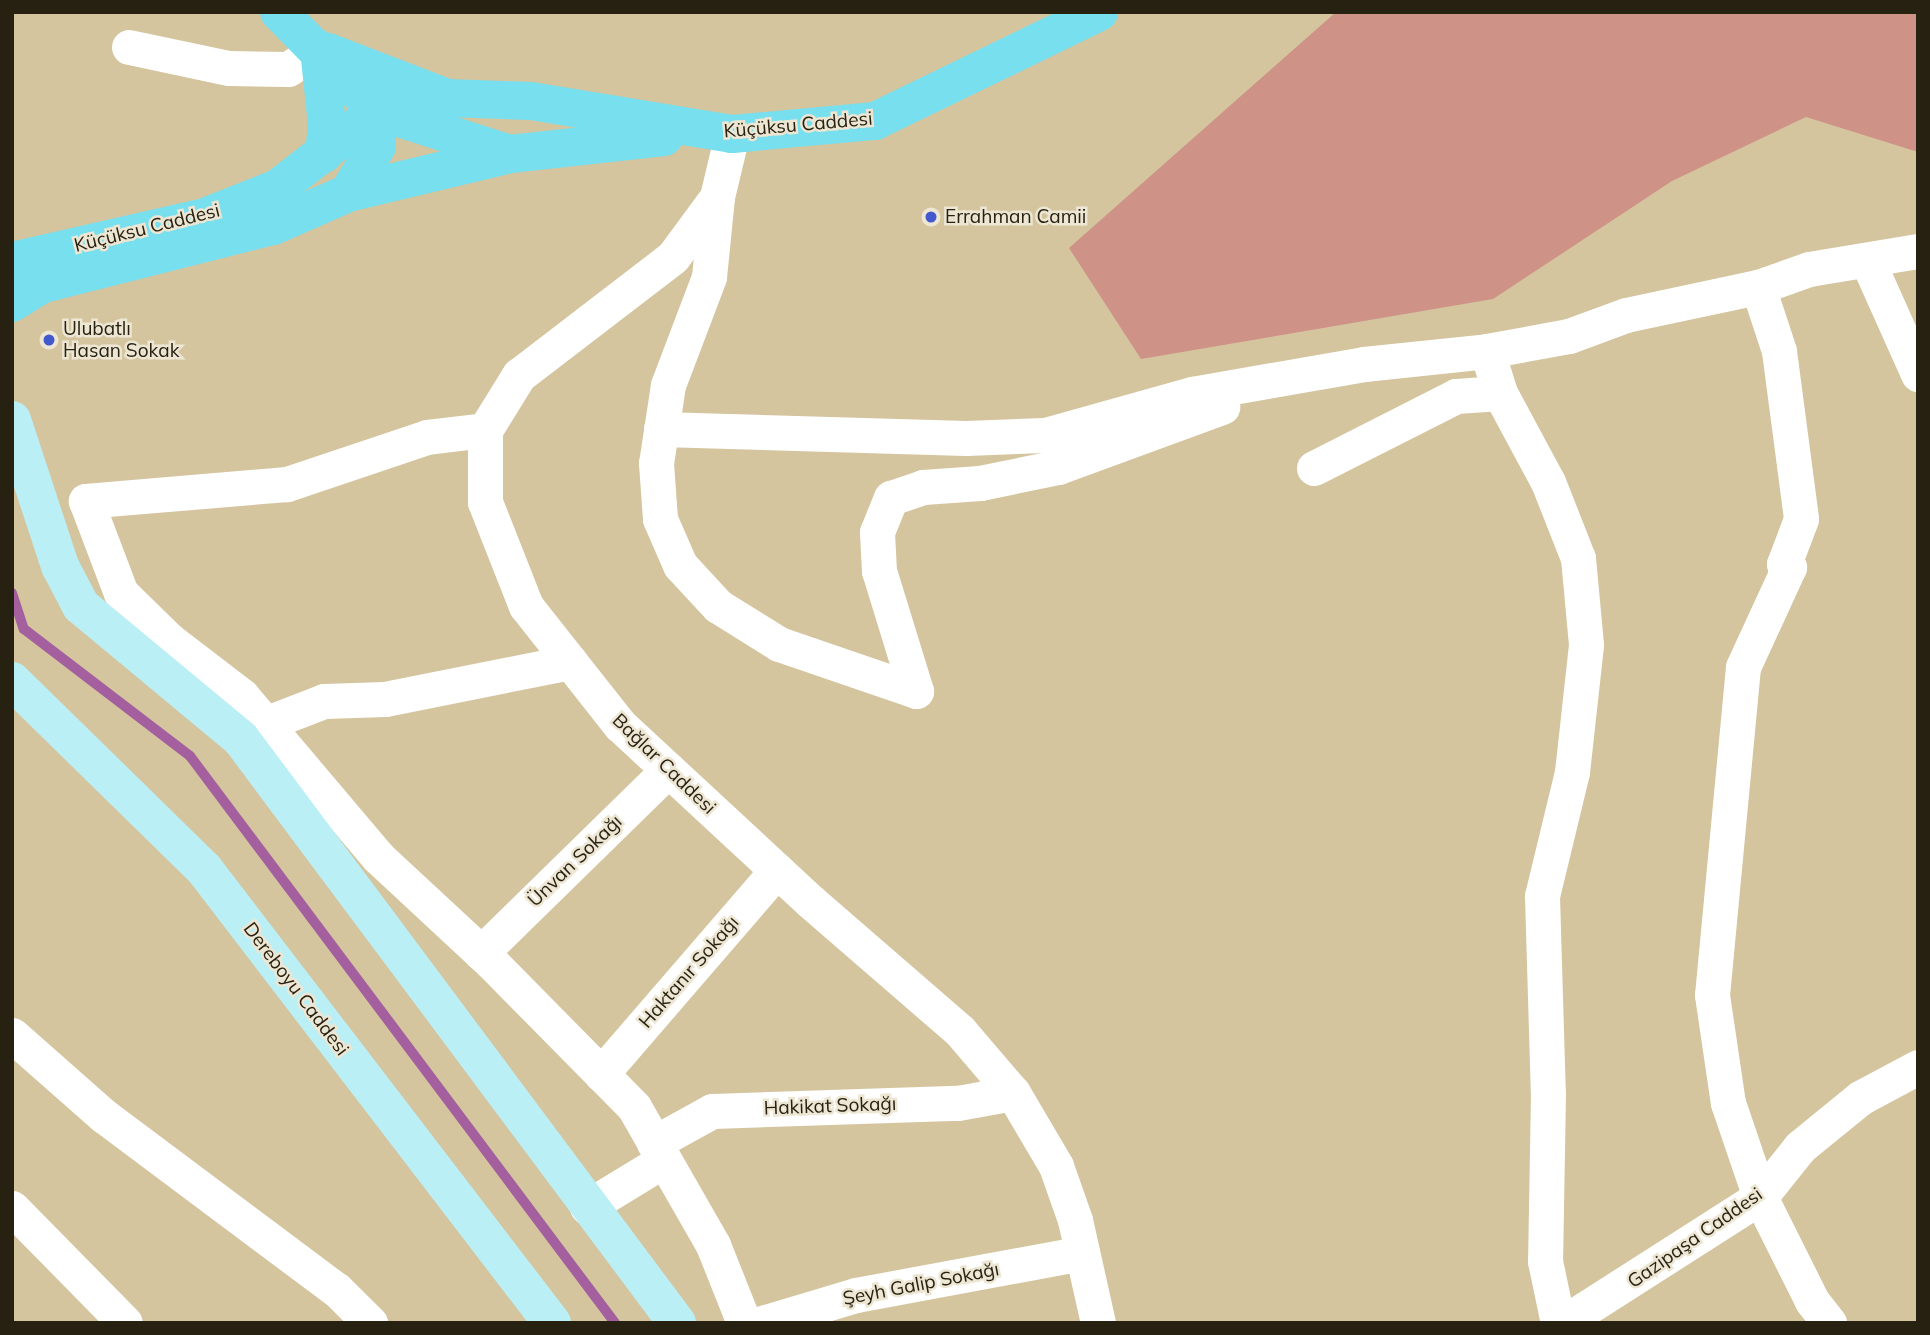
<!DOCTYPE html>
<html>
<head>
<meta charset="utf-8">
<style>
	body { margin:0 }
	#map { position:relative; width:1930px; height:1335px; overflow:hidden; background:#d4c59f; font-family:Mulish,sans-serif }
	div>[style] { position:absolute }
	.green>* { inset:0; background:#ce9287 }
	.stream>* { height:10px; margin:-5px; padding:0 5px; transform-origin:5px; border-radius:5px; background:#a45f9e }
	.street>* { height:35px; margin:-17.5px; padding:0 17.5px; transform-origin:17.5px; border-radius:17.5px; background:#fff }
	.secondary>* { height:38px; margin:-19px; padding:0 19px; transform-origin:19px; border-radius:19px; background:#bbeff6 }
	.primary>* { height:38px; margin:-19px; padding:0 19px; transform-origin:19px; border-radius:19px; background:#77dfee }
	.dots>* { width:19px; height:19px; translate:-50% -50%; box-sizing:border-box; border:4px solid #ede6d3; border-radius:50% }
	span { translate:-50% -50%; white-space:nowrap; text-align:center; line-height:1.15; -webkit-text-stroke:5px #ede6d3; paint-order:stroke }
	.street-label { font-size:19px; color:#272112 }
	.poi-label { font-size:19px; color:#272112 }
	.left { translate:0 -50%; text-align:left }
	.frame { position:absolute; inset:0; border:14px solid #272112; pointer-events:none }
</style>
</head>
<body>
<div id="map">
	<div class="green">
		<div style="clip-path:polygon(1336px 12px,1918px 12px,1918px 152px,1806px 117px,1672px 181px,1493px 299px,1141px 359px,1069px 248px)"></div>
	</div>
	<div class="stream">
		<div style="left:12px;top:593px;width:38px;rotate:72deg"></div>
		<div style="left:24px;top:629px;width:209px;rotate:37.4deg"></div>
		<div style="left:190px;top:756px;width:709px;rotate:53.15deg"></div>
	</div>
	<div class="street">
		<div style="left:129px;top:47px;width:102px;rotate:11.9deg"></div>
		<div style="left:229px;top:68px;width:59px;rotate:1deg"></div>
		<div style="left:288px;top:69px;width:37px;rotate:-33deg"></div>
		<div style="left:732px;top:134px;width:65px;rotate:103.4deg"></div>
		<div style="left:717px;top:197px;width:80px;rotate:95.7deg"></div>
		<div style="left:709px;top:277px;width:116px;rotate:110.8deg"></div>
		<div style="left:668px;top:385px;width:79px;rotate:98.7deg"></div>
		<div style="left:656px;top:463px;width:56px;rotate:85.9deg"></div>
		<div style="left:660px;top:519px;width:50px;rotate:66.5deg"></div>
		<div style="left:680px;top:565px;width:56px;rotate:47.2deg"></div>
		<div style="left:718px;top:606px;width:72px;rotate:31.9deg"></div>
		<div style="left:779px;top:644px;width:145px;rotate:18.9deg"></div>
		<div style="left:717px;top:197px;width:74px;rotate:126.3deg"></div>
		<div style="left:673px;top:257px;width:194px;rotate:142.5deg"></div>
		<div style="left:519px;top:375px;width:65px;rotate:121.7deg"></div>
		<div style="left:485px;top:430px;width:72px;rotate:90deg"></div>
		<div style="left:485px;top:502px;width:112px;rotate:68.5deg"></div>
		<div style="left:526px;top:606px;width:152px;rotate:51.7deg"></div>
		<div style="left:620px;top:725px;width:259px;rotate:42.8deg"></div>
		<div style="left:810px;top:901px;width:198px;rotate:40.9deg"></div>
		<div style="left:960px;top:1031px;width:82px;rotate:49.5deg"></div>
		<div style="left:1013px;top:1093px;width:85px;rotate:59.5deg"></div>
		<div style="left:1056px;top:1166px;width:57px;rotate:70.6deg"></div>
		<div style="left:1075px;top:1220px;width:106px;rotate:77.4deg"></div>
		<div style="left:1868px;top:262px;width:123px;rotate:65.9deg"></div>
		<div style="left:1758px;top:287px;width:67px;rotate:71.8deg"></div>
		<div style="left:1779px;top:351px;width:169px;rotate:82.5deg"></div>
		<div style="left:1801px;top:519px;width:48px;rotate:110.7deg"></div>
		<div style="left:1784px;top:564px;width:6px;rotate:31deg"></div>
		<div style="left:1789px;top:567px;width:110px;rotate:114.7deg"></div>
		<div style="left:1743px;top:667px;width:329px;rotate:95.4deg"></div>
		<div style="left:1712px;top:995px;width:109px;rotate:81.6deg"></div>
		<div style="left:1728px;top:1103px;width:99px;rotate:71.2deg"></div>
		<div style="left:1760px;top:1197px;width:116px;rotate:63.4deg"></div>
		<div style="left:1812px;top:1301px;width:28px;rotate:52deg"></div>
		<div style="left:1487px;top:351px;width:44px;rotate:72.8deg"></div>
		<div style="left:1500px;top:393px;width:101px;rotate:61.7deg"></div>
		<div style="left:1548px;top:482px;width:82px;rotate:68.5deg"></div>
		<div style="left:1578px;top:558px;width:87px;rotate:84.7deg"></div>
		<div style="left:1586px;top:645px;width:128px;rotate:96.3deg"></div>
		<div style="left:1572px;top:772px;width:128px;rotate:103.6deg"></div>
		<div style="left:1542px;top:896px;width:197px;rotate:88.3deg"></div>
		<div style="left:1548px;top:1093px;width:168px;rotate:91deg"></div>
		<div style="left:1545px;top:1261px;width:63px;rotate:78.2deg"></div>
		<div style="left:661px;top:429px;width:305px;rotate:1.7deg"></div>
		<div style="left:966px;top:438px;width:79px;rotate:-2.2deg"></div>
		<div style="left:1045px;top:435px;width:153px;rotate:-15.6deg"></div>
		<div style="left:1192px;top:394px;width:175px;rotate:-9.9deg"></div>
		<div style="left:1364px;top:364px;width:124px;rotate:-6deg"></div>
		<div style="left:1487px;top:351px;width:83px;rotate:-10.4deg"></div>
		<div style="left:1569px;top:336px;width:61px;rotate:-20.2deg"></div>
		<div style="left:1626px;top:315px;width:135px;rotate:-12deg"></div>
		<div style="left:1758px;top:287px;width:54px;rotate:-19.4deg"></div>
		<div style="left:1809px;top:269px;width:110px;rotate:-9.4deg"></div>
		<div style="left:485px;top:430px;width:58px;rotate:173.1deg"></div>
		<div style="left:427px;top:437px;width:148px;rotate:161.4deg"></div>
		<div style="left:287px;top:484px;width:202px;rotate:175.2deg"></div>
		<div style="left:86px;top:501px;width:98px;rotate:69.2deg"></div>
		<div style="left:121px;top:593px;width:67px;rotate:44.4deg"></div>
		<div style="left:169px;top:640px;width:92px;rotate:37.5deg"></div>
		<div style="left:242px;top:696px;width:211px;rotate:49.8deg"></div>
		<div style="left:378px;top:857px;width:156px;rotate:42.9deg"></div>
		<div style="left:492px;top:963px;width:202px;rotate:45.4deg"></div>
		<div style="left:634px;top:1107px;width:159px;rotate:60.2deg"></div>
		<div style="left:713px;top:1245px;width:84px;rotate:68.3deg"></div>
		<div style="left:1314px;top:468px;width:159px;rotate:-26.9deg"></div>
		<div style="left:1456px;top:396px;width:44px;rotate:-3.9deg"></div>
		<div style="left:916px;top:691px;width:126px;rotate:-107.1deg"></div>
		<div style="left:879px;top:571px;width:39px;rotate:-93deg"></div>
		<div style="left:877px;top:532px;width:37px;rotate:-68deg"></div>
		<div style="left:891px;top:498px;width:34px;rotate:-19deg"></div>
		<div style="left:923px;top:487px;width:57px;rotate:-4deg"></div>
		<div style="left:980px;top:483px;width:80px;rotate:-11.6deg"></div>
		<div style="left:1058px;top:467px;width:175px;rotate:-20.1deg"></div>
		<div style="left:267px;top:723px;width:61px;rotate:-21.1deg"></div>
		<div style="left:324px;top:701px;width:61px;rotate:-1.9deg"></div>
		<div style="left:385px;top:699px;width:189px;rotate:-11.3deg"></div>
		<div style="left:481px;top:953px;width:262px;rotate:-44.4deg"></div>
		<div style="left:12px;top:1035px;width:123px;rotate:41.4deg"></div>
		<div style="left:104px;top:1116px;width:291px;rotate:36.8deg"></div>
		<div style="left:337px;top:1290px;width:47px;rotate:45deg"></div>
		<div style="left:601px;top:1074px;width:269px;rotate:-49.2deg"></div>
		<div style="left:654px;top:1143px;width:66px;rotate:-28.9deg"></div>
		<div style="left:712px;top:1111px;width:246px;rotate:-1.9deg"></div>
		<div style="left:958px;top:1103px;width:56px;rotate:-10.3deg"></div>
		<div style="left:587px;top:1207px;width:90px;rotate:-31.4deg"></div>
		<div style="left:12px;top:1208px;width:161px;rotate:45.5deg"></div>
		<div style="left:762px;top:1323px;width:98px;rotate:-16.6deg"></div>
		<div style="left:856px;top:1295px;width:230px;rotate:-10.5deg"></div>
		<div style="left:1563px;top:1323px;width:234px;rotate:-32.6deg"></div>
		<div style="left:1760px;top:1197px;width:64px;rotate:-51.3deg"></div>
		<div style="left:1800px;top:1147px;width:77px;rotate:-39.2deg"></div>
		<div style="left:1860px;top:1098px;width:66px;rotate:-28.1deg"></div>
	</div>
	<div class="secondary">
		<div style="left:12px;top:420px;width:154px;rotate:71.8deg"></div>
		<div style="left:60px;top:566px;width:45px;rotate:62.3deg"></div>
		<div style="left:81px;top:606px;width:208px;rotate:39.7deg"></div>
		<div style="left:241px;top:739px;width:729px;rotate:53.26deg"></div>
		<div style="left:12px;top:681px;width:269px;rotate:44.4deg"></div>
		<div style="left:204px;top:869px;width:572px;rotate:52.53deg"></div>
	</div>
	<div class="primary">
		<div style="left:279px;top:12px;width:139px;rotate:45.3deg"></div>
		<div style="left:377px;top:111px;width:140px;rotate:17.9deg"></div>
		<div style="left:319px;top:49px;width:76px;rotate:84deg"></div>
		<div style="left:327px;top:125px;width:29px;rotate:96deg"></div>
		<div style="left:328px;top:52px;width:128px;rotate:21.1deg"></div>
		<div style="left:348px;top:193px;width:55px;rotate:-58.3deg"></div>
		<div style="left:377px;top:146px;width:35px;rotate:-90deg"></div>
		<div style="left:12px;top:261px;width:198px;rotate:-12.8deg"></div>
		<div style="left:205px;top:217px;width:79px;rotate:-21.7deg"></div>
		<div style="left:278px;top:188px;width:125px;rotate:-37.9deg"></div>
		<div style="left:377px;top:111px;width:71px;rotate:-10.5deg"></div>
		<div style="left:447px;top:98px;width:84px;rotate:2deg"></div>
		<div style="left:531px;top:101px;width:204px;rotate:9.3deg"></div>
		<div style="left:732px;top:134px;width:144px;rotate:-5.2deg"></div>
		<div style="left:875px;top:121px;width:249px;rotate:-25.9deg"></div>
		<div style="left:12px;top:303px;width:36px;rotate:-32deg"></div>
		<div style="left:43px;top:284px;width:237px;rotate:-14.2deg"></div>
		<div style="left:273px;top:226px;width:82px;rotate:-23.7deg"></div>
		<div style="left:348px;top:193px;width:167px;rotate:-13.5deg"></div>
		<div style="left:510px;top:154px;width:155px;rotate:-6.3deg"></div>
	</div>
	<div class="dots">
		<div style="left:931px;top:217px;background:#4259cd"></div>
		<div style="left:49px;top:340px;background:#4259cd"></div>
	</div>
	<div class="street-label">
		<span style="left:798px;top:125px;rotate:-5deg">Küçüksu Caddesi</span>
		<span style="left:147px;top:228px;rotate:-14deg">Küçüksu Caddesi</span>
		<span style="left:664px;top:764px;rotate:44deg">Bağlar Caddesi</span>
		<span style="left:575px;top:861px;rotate:-44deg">Ünvan Sokağı</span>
		<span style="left:689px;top:972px;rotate:-49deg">Haktanır Sokağı</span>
		<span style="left:296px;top:989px;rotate:53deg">Dereboyu Caddesi</span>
		<span style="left:830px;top:1106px;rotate:-2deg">Hakikat Sokağı</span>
		<span style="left:1695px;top:1238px;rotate:-35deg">Gazipaşa Caddesi</span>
		<span style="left:921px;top:1284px;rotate:-11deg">Şeyh Galip Sokağı</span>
	</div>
	<div class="poi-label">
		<span class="left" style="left:945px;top:217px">Errahman Camii</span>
		<span class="left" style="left:63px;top:340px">Ulubatlı<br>Hasan Sokak</span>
	</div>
	<div class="frame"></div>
</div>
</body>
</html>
